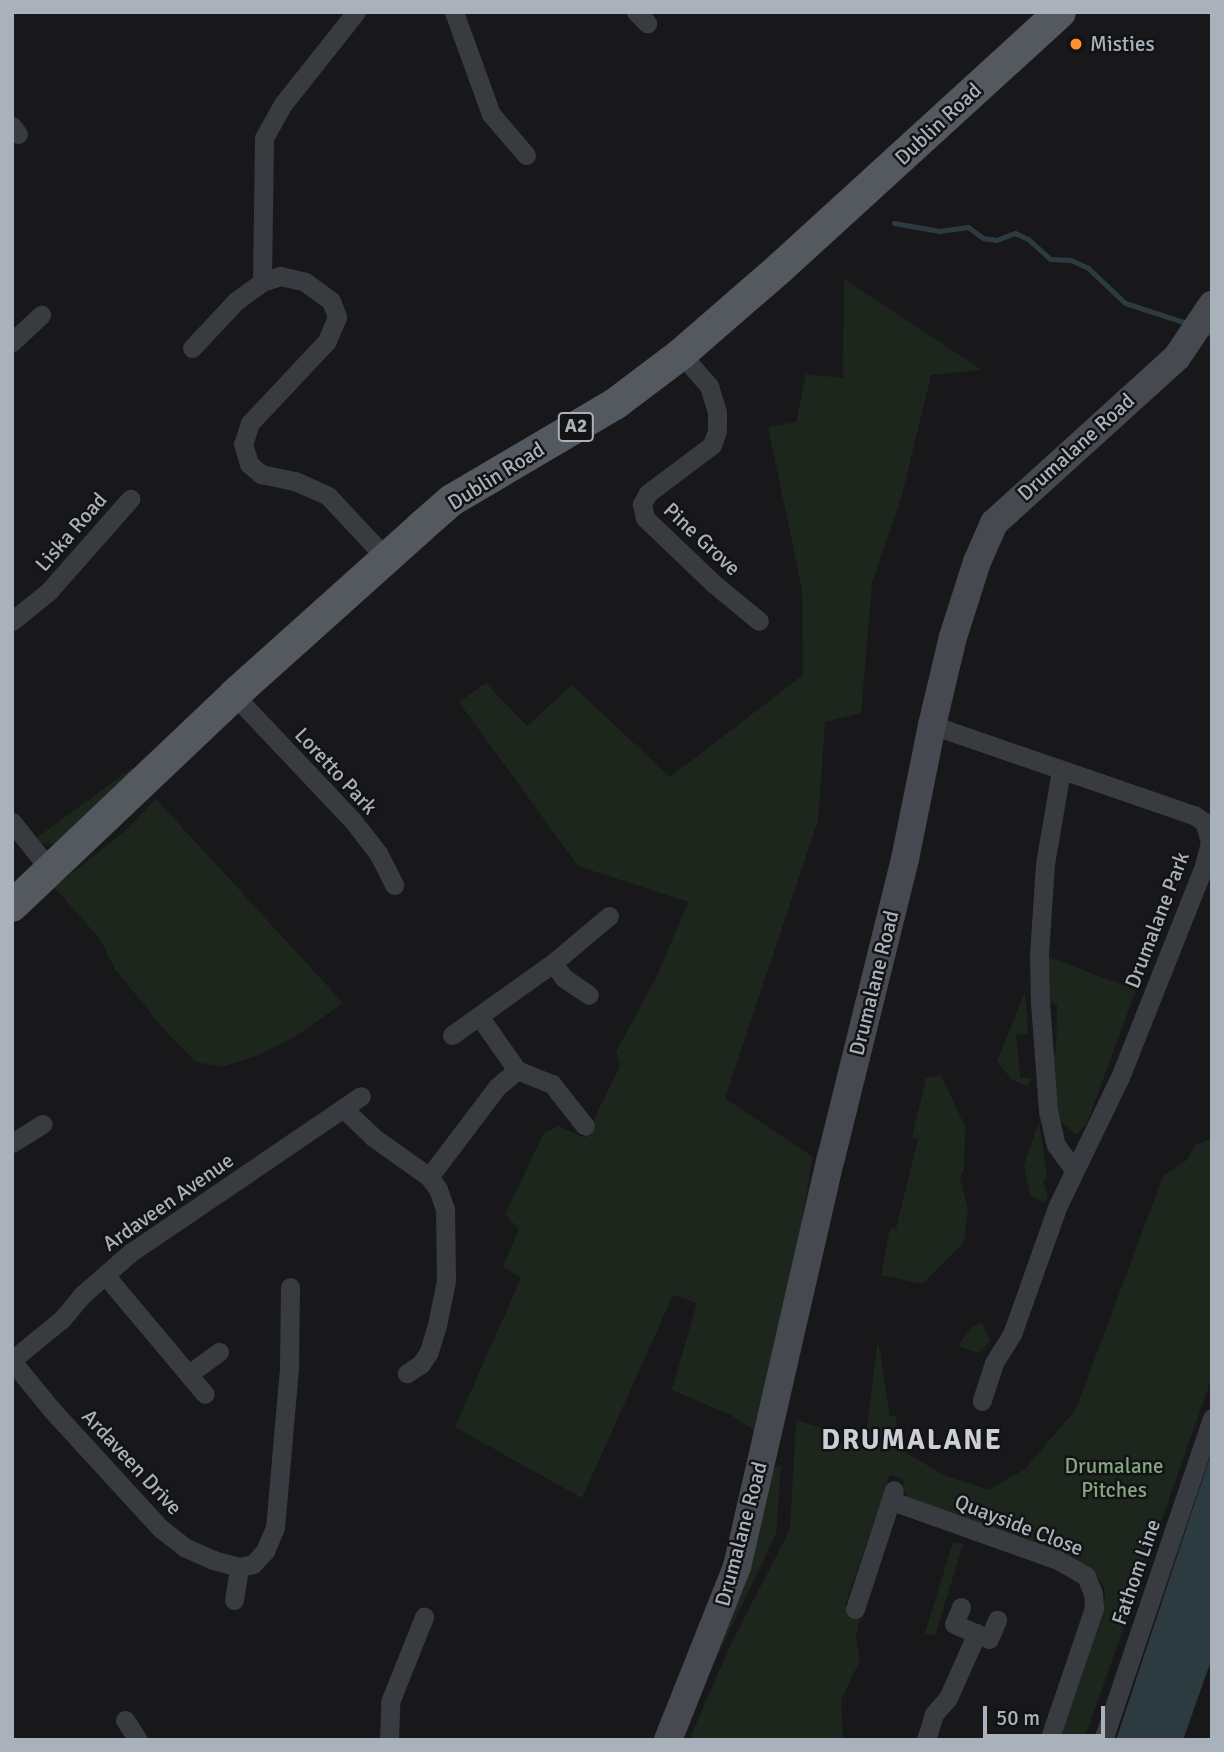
<!DOCTYPE html>
<html>
<head>
<meta charset="utf-8">
<style>
	body { margin:0 }
	#map { position:relative; width:1224px; height:1752px; overflow:hidden; background:#18181a; font-family:Signika,sans-serif }
	div>[style] { position:absolute }
	.green>* { inset:0; background:#1d261d }
	.water>* { inset:0; background:#2c3b3f }
	.stream>* { height:5px; margin:-2.5px; padding:0 2.5px; transform-origin:2.5px; border-radius:2.5px; background:#2c3b3f }
	.minor>* { height:19px; margin:-9.5px; padding:0 9.5px; transform-origin:9.5px; border-radius:9.5px; background:#383b3f }
	.secondary>* { height:28px; margin:-14px; padding:0 14px; transform-origin:14px; border-radius:14px; background:#464a50 }
	.primary>* { height:32px; margin:-16px; padding:0 16px; transform-origin:16px; border-radius:16px; background:#54585f }
	.dots>* { width:19px; height:19px; translate:-50% -50%; box-sizing:border-box; border:4px solid #131315; border-radius:50% }
	span { translate:-50% -50%; white-space:nowrap; text-align:center; line-height:1.15; -webkit-text-stroke:5px #131315; paint-order:stroke }
	.shield-label span { padding:2px 5px; background:#131315; border:2px solid; border-radius:5px; -webkit-text-stroke-width:0 }
	.shield-label { font-size:19px; color:#a9b2bb; font-weight:700 }
	.poi-label { font-size:21px; color:#a9b2bb }
	.left { translate:0 -50%; text-align:left }
	.street-label { font-size:21px; color:#a9b2bb }
	.park-label { font-size:21px; color:#84a77e }
	.district-label { font-size:28px; color:#cad0d6; font-weight:700; letter-spacing:2px }
	.frame { position:absolute; inset:0; border:14px solid #a9b2bb; pointer-events:none }
	.scale { position:absolute; left:983px; top:1706px; width:122px; height:32px; box-sizing:border-box; border:4px solid #a9b2bb; border-top:0; padding-left:9px; font-size:21px; line-height:24px; white-space:nowrap; color:#a9b2bb; -webkit-text-stroke:5px #131315; paint-order:stroke }
</style>
</head>
<body>
<div id="map">
	<div class="green">
		<div style="clip-path:polygon(844px 279px,982px 370px,931px 375px,902px 495px,872px 583px,861px 713px,825px 722px,818px 820px,725px 1098px,813px 1157px,764px 1437px,731px 1415px,672px 1390px,697px 1303px,673px 1295px,582px 1498px,455px 1427px,521px 1278px,503px 1267px,519px 1229px,505px 1214px,544px 1133px,559px 1126px,585px 1138px,620px 1066px,616px 1052px,657px 976px,688px 902px,578px 866px,459px 702px,486px 683px,527px 726px,572px 685px,670px 777px,803px 675px,802px 589px,768px 427px,796px 422px,806px 374px,843px 378px)"></div>
		<div style="clip-path:polygon(132px 768px,136px 772px,60px 844px,41px 843px,35px 839px)"></div>
		<div style="clip-path:polygon(156px 799px,343px 1003px,296px 1036px,256px 1056px,222px 1067px,196px 1062px,168px 1034px,114px 968px,101px 940px,54px 887px,123px 833px)"></div>
		<div style="clip-path:polygon(1046px 956px,1136px 990px,1087px 1123px,1077px 1135px,1059px 1120px,1048px 1054px,1056px 1053px,1057px 1005px,1048px 1002px)"></div>
		<div style="clip-path:polygon(1025px 992px,1028px 1033px,1016px 1035px,1020px 1078px,1031px 1078px,1028px 1086px,1012px 1080px,997px 1061px)"></div>
		<div style="clip-path:polygon(941px 1075px,965px 1127px,964px 1170px,960px 1178px,968px 1210px,964px 1242px,922px 1284px,881px 1275px,890px 1228px,896px 1229px,918px 1139px,912px 1137px,926px 1078px)"></div>
		<div style="clip-path:polygon(1039px 1121px,1047px 1178px,1043px 1181px,1048px 1198px,1043px 1202px,1030px 1195px,1024px 1166px)"></div>
		<div style="clip-path:polygon(1212px 1138px,1212px 1377px,1084px 1740px,1056px 1740px,1105px 1598px,1104px 1587px,1094px 1572px,908px 1498px,904px 1491px,903px 1479px,890px 1475px,845px 1605px,861px 1613px,856px 1637px,860px 1660px,841px 1700px,843px 1740px,689px 1740px,728px 1650px,790px 1529px,796px 1420px,865px 1442px,878px 1338px,890px 1417px,895px 1415px,903px 1451px,943px 1475px,989px 1490px,1025px 1469px,1076px 1409px,1163px 1176px,1187px 1160px,1195px 1145px)"></div>
		<div style="clip-path:polygon(982px 1323px,991px 1341px,978px 1353px,958px 1346px,972px 1327px)"></div>
		<div style="clip-path:polygon(781px 1466px,776px 1534px,693px 1707px,774px 1468px)"></div>
		<div style="clip-path:polygon(953px 1542px,963px 1544px,935px 1636px,925px 1633px)"></div>
	</div>
	<div class="water">
		<div style="clip-path:polygon(1212px 1451px,1212px 1658px,1183px 1740px,1116px 1740px)"></div>
	</div>
	<div class="stream">
		<div style="left:894px;top:223px;width:46px;rotate:10.1deg"></div>
		<div style="left:939px;top:231px;width:29px;rotate:-8deg"></div>
		<div style="left:968px;top:227px;width:19px;rotate:36deg"></div>
		<div style="left:983px;top:238px;width:13px;rotate:9deg"></div>
		<div style="left:996px;top:240px;width:20px;rotate:-20deg"></div>
		<div style="left:1015px;top:233px;width:14px;rotate:25deg"></div>
		<div style="left:1028px;top:239px;width:30px;rotate:42deg"></div>
		<div style="left:1050px;top:259px;width:21px;rotate:3deg"></div>
		<div style="left:1071px;top:260px;width:19px;rotate:25deg"></div>
		<div style="left:1088px;top:268px;width:51px;rotate:43.4deg"></div>
		<div style="left:1125px;top:303px;width:61px;rotate:18.1deg"></div>
		<div style="left:1210px;top:334px;width:2px;rotate:27deg"></div>
	</div>
	<div class="minor">
		<div style="left:454px;top:12px;width:109px;rotate:70.1deg"></div>
		<div style="left:491px;top:114px;width:54px;rotate:49.5deg"></div>
		<div style="left:636px;top:12px;width:16px;rotate:45deg"></div>
		<div style="left:12px;top:126px;width:10px;rotate:53deg"></div>
		<div style="left:262px;top:282px;width:144px;rotate:-89.2deg"></div>
		<div style="left:264px;top:138px;width:39px;rotate:-61deg"></div>
		<div style="left:283px;top:104px;width:117px;rotate:-51.6deg"></div>
		<div style="left:12px;top:342px;width:40px;rotate:-43deg"></div>
		<div style="left:192px;top:348px;width:64px;rotate:-46.9deg"></div>
		<div style="left:236px;top:301px;width:32px;rotate:-36deg"></div>
		<div style="left:262px;top:282px;width:19px;rotate:-18deg"></div>
		<div style="left:280px;top:276px;width:26px;rotate:13deg"></div>
		<div style="left:305px;top:282px;width:32px;rotate:36deg"></div>
		<div style="left:331px;top:301px;width:17px;rotate:69deg"></div>
		<div style="left:337px;top:317px;width:26px;rotate:113deg"></div>
		<div style="left:327px;top:341px;width:112px;rotate:133.2deg"></div>
		<div style="left:250px;top:423px;width:22px;rotate:108deg"></div>
		<div style="left:243px;top:444px;width:21px;rotate:73deg"></div>
		<div style="left:249px;top:464px;width:16px;rotate:40deg"></div>
		<div style="left:261px;top:474px;width:35px;rotate:12deg"></div>
		<div style="left:295px;top:481px;width:36px;rotate:24deg"></div>
		<div style="left:328px;top:496px;width:85px;rotate:46.9deg"></div>
		<div style="left:681px;top:354px;width:43px;rotate:48.8deg"></div>
		<div style="left:709px;top:386px;width:27px;rotate:73deg"></div>
		<div style="left:717px;top:412px;width:19px;rotate:90deg"></div>
		<div style="left:717px;top:431px;width:15px;rotate:110deg"></div>
		<div style="left:712px;top:445px;width:80px;rotate:143.1deg"></div>
		<div style="left:648px;top:493px;width:13px;rotate:119deg"></div>
		<div style="left:642px;top:504px;width:14px;rotate:78deg"></div>
		<div style="left:645px;top:518px;width:95px;rotate:43.7deg"></div>
		<div style="left:714px;top:584px;width:58px;rotate:39.4deg"></div>
		<div style="left:12px;top:621px;width:48px;rotate:-39deg"></div>
		<div style="left:49px;top:591px;width:123px;rotate:-48.6deg"></div>
		<div style="left:234px;top:695px;width:173px;rotate:46.6deg"></div>
		<div style="left:353px;top:821px;width:41px;rotate:52deg"></div>
		<div style="left:378px;top:853px;width:36px;rotate:63deg"></div>
		<div style="left:932px;top:725px;width:277px;rotate:19deg"></div>
		<div style="left:1194px;top:815px;width:12px;rotate:35deg"></div>
		<div style="left:1204px;top:822px;width:21px;rotate:73deg"></div>
		<div style="left:1210px;top:842px;width:25px;rotate:104deg"></div>
		<div style="left:1204px;top:866px;width:227px;rotate:111.7deg"></div>
		<div style="left:1120px;top:1077px;width:142px;rotate:115.8deg"></div>
		<div style="left:1058px;top:1205px;width:137px;rotate:109.6deg"></div>
		<div style="left:1012px;top:1334px;width:34px;rotate:122deg"></div>
		<div style="left:994px;top:1363px;width:40px;rotate:108deg"></div>
		<div style="left:1061px;top:771px;width:94px;rotate:99.8deg"></div>
		<div style="left:1045px;top:864px;width:90px;rotate:93.8deg"></div>
		<div style="left:1039px;top:954px;width:48px;rotate:88.8deg"></div>
		<div style="left:1040px;top:1002px;width:109px;rotate:85.8deg"></div>
		<div style="left:1048px;top:1111px;width:35px;rotate:77deg"></div>
		<div style="left:1056px;top:1145px;width:31px;rotate:54deg"></div>
		<div style="left:12px;top:822px;width:63px;rotate:51.5deg"></div>
		<div style="left:553px;top:963px;width:19px;rotate:54deg"></div>
		<div style="left:564px;top:978px;width:30px;rotate:34deg"></div>
		<div style="left:479px;top:1016px;width:66px;rotate:54.9deg"></div>
		<div style="left:517px;top:1070px;width:38px;rotate:22deg"></div>
		<div style="left:552px;top:1084px;width:53px;rotate:51.8deg"></div>
		<div style="left:452px;top:1035px;width:124px;rotate:-35.5deg"></div>
		<div style="left:553px;top:963px;width:73px;rotate:-40deg"></div>
		<div style="left:343px;top:1108px;width:42px;rotate:44deg"></div>
		<div style="left:373px;top:1137px;width:69px;rotate:35.5deg"></div>
		<div style="left:429px;top:1177px;width:15px;rotate:53deg"></div>
		<div style="left:438px;top:1189px;width:21px;rotate:71deg"></div>
		<div style="left:445px;top:1209px;width:72px;rotate:89.2deg"></div>
		<div style="left:446px;top:1281px;width:45px;rotate:101.6deg"></div>
		<div style="left:437px;top:1325px;width:28px;rotate:107deg"></div>
		<div style="left:429px;top:1352px;width:14px;rotate:124deg"></div>
		<div style="left:421px;top:1364px;width:17px;rotate:147deg"></div>
		<div style="left:12px;top:1143px;width:36px;rotate:-32deg"></div>
		<div style="left:429px;top:1177px;width:113px;rotate:-52.9deg"></div>
		<div style="left:497px;top:1087px;width:26px;rotate:-40deg"></div>
		<div style="left:105px;top:1275px;width:155px;rotate:50deg"></div>
		<div style="left:12px;top:1360px;width:65px;rotate:-39.4deg"></div>
		<div style="left:62px;top:1319px;width:31px;rotate:-50deg"></div>
		<div style="left:82px;top:1295px;width:64px;rotate:-41.2deg"></div>
		<div style="left:130px;top:1253px;width:279px;rotate:-34.2deg"></div>
		<div style="left:12px;top:1361px;width:62px;rotate:50.9deg"></div>
		<div style="left:51px;top:1409px;width:161px;rotate:47.5deg"></div>
		<div style="left:160px;top:1528px;width:31px;rotate:38deg"></div>
		<div style="left:184px;top:1547px;width:32px;rotate:24deg"></div>
		<div style="left:213px;top:1560px;width:27px;rotate:15deg"></div>
		<div style="left:239px;top:1567px;width:14px;rotate:-12deg"></div>
		<div style="left:253px;top:1564px;width:18px;rotate:-47deg"></div>
		<div style="left:265px;top:1551px;width:25px;rotate:-67deg"></div>
		<div style="left:275px;top:1528px;width:162px;rotate:-85deg"></div>
		<div style="left:289px;top:1367px;width:80px;rotate:-89.3deg"></div>
		<div style="left:190px;top:1373px;width:36px;rotate:-36deg"></div>
		<div style="left:892px;top:1501px;width:176px;rotate:19.6deg"></div>
		<div style="left:1058px;top:1560px;width:32px;rotate:30deg"></div>
		<div style="left:1086px;top:1576px;width:18px;rotate:68deg"></div>
		<div style="left:1093px;top:1593px;width:15px;rotate:86deg"></div>
		<div style="left:1094px;top:1608px;width:139px;rotate:108.8deg"></div>
		<div style="left:234px;top:1600px;width:33px;rotate:-81deg"></div>
		<div style="left:961px;top:1607px;width:18px;rotate:112deg"></div>
		<div style="left:954px;top:1624px;width:38px;rotate:23deg"></div>
		<div style="left:989px;top:1639px;width:21px;rotate:-67deg"></div>
		<div style="left:855px;top:1609px;width:125px;rotate:-71.9deg"></div>
		<div style="left:125px;top:1720px;width:24px;rotate:57deg"></div>
		<div style="left:389px;top:1740px;width:38px;rotate:-88deg"></div>
		<div style="left:390px;top:1702px;width:92px;rotate:-68.2deg"></div>
		<div style="left:926px;top:1740px;width:27px;rotate:-73deg"></div>
		<div style="left:934px;top:1714px;width:21px;rotate:-49deg"></div>
		<div style="left:948px;top:1698px;width:71px;rotate:-66deg"></div>
		<div style="left:1103px;top:1740px;width:340px;rotate:-71.3deg"></div>
	</div>
	<div class="secondary">
		<div style="left:668px;top:1740px;width:186px;rotate:-68.3deg"></div>
		<div style="left:737px;top:1567px;width:420px;rotate:-77.1deg"></div>
		<div style="left:831px;top:1158px;width:308px;rotate:-76.1deg"></div>
		<div style="left:905px;top:859px;width:137px;rotate:-78.6deg"></div>
		<div style="left:932px;top:725px;width:90px;rotate:-76.6deg"></div>
		<div style="left:953px;top:637px;width:79px;rotate:-72.3deg"></div>
		<div style="left:977px;top:562px;width:43px;rotate:-66.4deg"></div>
		<div style="left:994px;top:523px;width:247px;rotate:-42.2deg"></div>
		<div style="left:1177px;top:357px;width:63px;rotate:-56.1deg"></div>
	</div>
	<div class="primary">
		<div style="left:12px;top:906px;width:306px;rotate:-43.5deg"></div>
		<div style="left:234px;top:695px;width:251px;rotate:-41.9deg"></div>
		<div style="left:421px;top:527px;width:41px;rotate:-41.1deg"></div>
		<div style="left:452px;top:500px;width:189px;rotate:-30.5deg"></div>
		<div style="left:615px;top:404px;width:83px;rotate:-37.1deg"></div>
		<div style="left:681px;top:354px;width:131px;rotate:-41deg"></div>
		<div style="left:780px;top:268px;width:379px;rotate:-42.4deg"></div>
	</div>
	<div class="dots">
		<div style="left:1076px;top:44px;background:#ff902b"></div>
	</div>
	<div class="shield-label">
		<span style="left:576px;top:427px">A2</span>
	</div>
	<div class="poi-label">
		<span class="left" style="left:1090px;top:44px">Misties</span>
	</div>
	<div class="street-label">
		<span style="left:938px;top:124px;rotate:-43deg">Dublin Road</span>
		<span style="left:1076px;top:447px;rotate:-42deg">Drumalane Road</span>
		<span style="left:496px;top:476px;rotate:-32deg">Dublin Road</span>
		<span style="left:71px;top:532px;rotate:-49deg">Liska Road</span>
		<span style="left:702px;top:539px;rotate:43deg">Pine Grove</span>
		<span style="left:336px;top:771px;rotate:47deg">Loretto Park</span>
		<span style="left:1157px;top:920px;rotate:-69deg">Drumalane Park</span>
		<span style="left:874px;top:983px;rotate:-76deg">Drumalane Road</span>
		<span style="left:168px;top:1202px;rotate:-35deg">Ardaveen Avenue</span>
		<span style="left:132px;top:1462px;rotate:47deg">Ardaveen Drive</span>
		<span style="left:1019px;top:1525px;rotate:21deg">Quayside Close</span>
		<span style="left:741px;top:1534px;rotate:-75deg">Drumalane Road</span>
		<span style="left:1136px;top:1572px;rotate:-71deg">Fathom Line</span>
	</div>
	<div class="park-label">
		<span style="left:1114px;top:1478px">Drumalane<br>Pitches</span>
	</div>
	<div class="district-label">
		<span style="left:912px;top:1440px">DRUMALANE</span>
	</div>
	<div class="frame"></div>
	<div class="scale">50 m</div>
</div>
</body>
</html>
